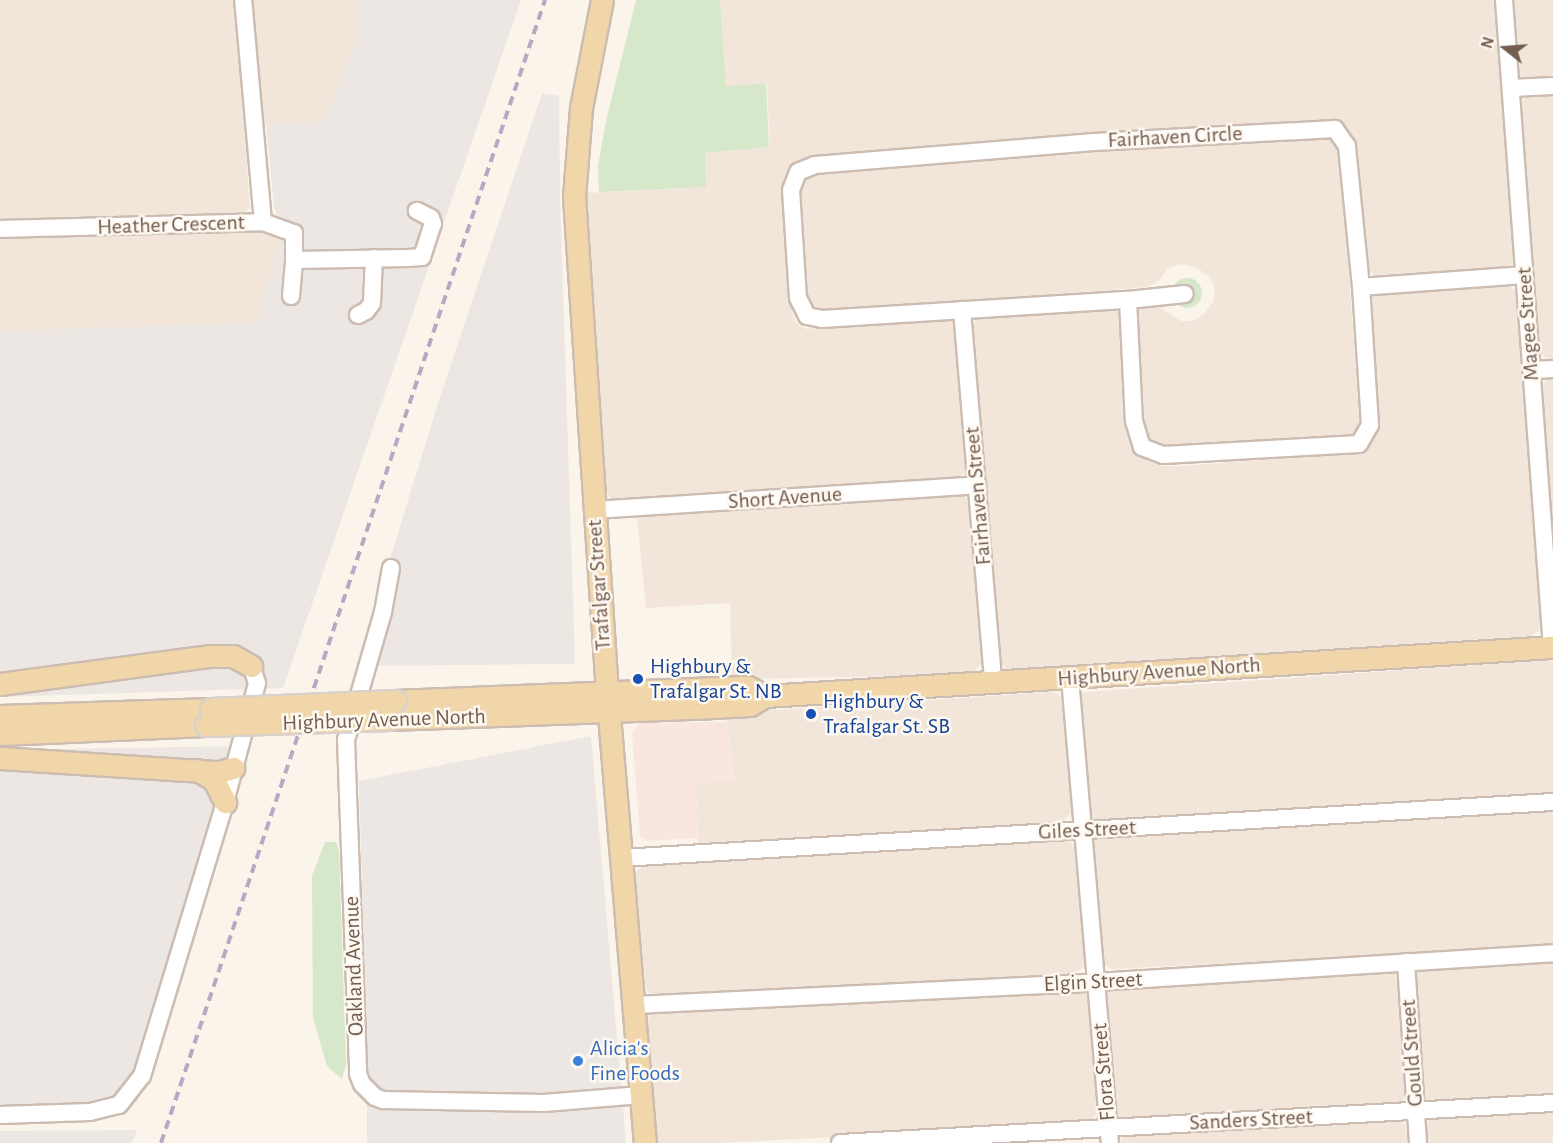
<!DOCTYPE html>
<html>
<head>
<meta charset="utf-8">
<style>
	body { margin:0 }
	#map { position:relative; width:1553px; height:1143px; overflow:hidden; background:#faf4ea; font-family:"Alegreya Sans",sans-serif }
	div>[style] { position:absolute }
	.residential>* { inset:0; background:#f1e6d9 }
	.commercial>* { inset:0; background:#f9e7df }
	.industrial>* { inset:0; background:#ece7e3 }
	.green>* { inset:0; background:#d6e7ca }
	.round { border-radius:50% }
	.roads { filter:drop-shadow(2px 0 #ccbcb1) drop-shadow(-2px 0 #ccbcb1) drop-shadow(0 2px #ccbcb1) drop-shadow(0 -2px #ccbcb1) }
	.minor>* { height:16px; margin:-8px; padding:0 8px; transform-origin:8px; border-radius:8px; background:#fff }
	.major>* { height:21px; margin:-10.5px; padding:0 10.5px; transform-origin:10.5px; border-radius:10.5px; background:#f1d6aa }
	.rail>* { height:4px; margin-top:-2px; transform-origin:0; background:repeating-linear-gradient(90deg,#b7a9c4 0 9px,transparent 0 15px) }
	.bridges { filter:drop-shadow(2px 0 #d8d1ce) drop-shadow(-2px 0 #d8d1ce) drop-shadow(0 2px #d8d1ce) drop-shadow(0 -2px #d8d1ce) }
	.major-bridge>* { height:21px; margin:-10.5px; padding:0 10.5px; transform-origin:10.5px; border-radius:10.5px; background:#f1d6aa }
	.dots>* { width:16px; height:16px; translate:-50% -50%; box-sizing:border-box; border:3px solid #fdf8f0; border-radius:50% }
	span { translate:-50% -50%; white-space:nowrap; text-align:center; line-height:1.15; -webkit-text-stroke:5px #fdf8f0; paint-order:stroke }
	.street-label { font-size:22px; color:#735c50 }
	.transit-label { font-size:22px; color:#164399 }
	.left { translate:0 -50%; text-align:left }
	.shop-label { font-size:22px; color:#366cbe }
	.north { position:absolute; left:1475px; top:18px; width:60px; height:60px; -webkit-text-stroke:4px #fdf8f0; paint-order:stroke; rotate:287deg; font-size:16px; font-weight:700; line-height:24px; text-align:center; color:#735c50 }
	.north::after { content:''; display:block; margin:auto; width:21px; height:27px; background:#735c50; clip-path:polygon(50% 0,100% 100%,50% 72%,0 100%) }
</style>
</head>
<body>
<div id="map">
	<div class="residential">
		<div style="clip-path:polygon(0 0,235px 0,250px 207px,242px 215px,0 222px)"></div>
		<div style="clip-path:polygon(250px 0,359px 0,358px 35px,325px 122px,260px 123px)"></div>
		<div style="clip-path:polygon(720px 0,1497px 0,1515px 253px,1512px 264px,1504px 268px,1373px 275px,1364px 264px,1355px 144px,1349px 132px,1339px 125px,1096px 136px,814px 157px,799px 163px,788px 172px,783px 189px,792px 312px,797px 324px,806px 329px,941px 318px,951px 321px,957px 326px,968px 465px,964px 474px,952px 479px,626px 502px,612px 500px,606px 490px,603px 465px,586px 193px,706px 187px,705px 153px,770px 147px,767px 83px,726px 86px)"></div>
		<div style="clip-path:polygon(1512px 0,1553px 0,1553px 80px,1532px 82px,1523px 78px,1518px 72px)"></div>
		<div style="clip-path:polygon(1553px 92px,1553px 361px,1552px 361px,1538px 353px,1520px 108px,1524px 99px,1530px 94px)"></div>
		<div style="clip-path:polygon(1319px 136px,1333px 139px,1340px 148px,1359px 417px,1357px 430px,1349px 438px,1158px 447px,1148px 439px,1144px 430px,1134px 321px,1140px 307px,1149px 303px,1159px 307px,1181px 321px,1193px 321px,1204px 314px,1214px 301px,1215px 290px,1211px 278px,1197px 268px,1181px 264px,1167px 269px,1159px 281px,1147px 287px,823px 311px,808px 303px,797px 193px,809px 174px)"></div>
		<div style="clip-path:polygon(232px 231px,267px 231px,282px 234px,257px 323px,0 331px,0 237px)"></div>
		<div style="clip-path:polygon(1505px 283px,1519px 293px,1540px 625px,1538px 631px,1531px 636px,1051px 667px,1007px 669px,1002px 665px,997px 659px,972px 328px,976px 319px,984px 315px,1112px 308px,1119px 313px,1138px 453px,1147px 461px,1162px 466px,1180px 466px,1353px 454px,1362px 450px,1370px 300px,1374px 294px)"></div>
		<div style="clip-path:polygon(1553px 376px,1553px 539px,1541px 391px,1545px 381px)"></div>
		<div style="clip-path:polygon(956px 494px,965px 496px,968px 502px,982px 654px,981px 664px,974px 671px,911px 676px,732px 679px,730px 603px,646px 608px,637px 515px)"></div>
		<div style="clip-path:polygon(1553px 660px,1553px 793px,1097px 821px,1090px 815px,1080px 696px,1083px 692px)"></div>
		<div style="clip-path:polygon(1052px 692px,1060px 696px,1064px 709px,1075px 807px,1062px 823px,698px 847px,696px 783px,734px 779px,726px 713px)"></div>
		<div style="clip-path:polygon(1553px 808px,1553px 946px,1112px 969px,1104px 965px,1099px 956px,1091px 841px,1098px 835px)"></div>
		<div style="clip-path:polygon(1061px 836px,1069px 840px,1077px 853px,1087px 960px,1084px 967px,1074px 973px,655px 996px,648px 992px,646px 986px,635px 873px,645px 864px)"></div>
		<div style="clip-path:polygon(1553px 960px,1553px 1098px,1438px 1105px,1426px 1100px,1422px 1093px,1415px 981px,1416px 973px,1421px 968px)"></div>
		<div style="clip-path:polygon(1384px 970px,1394px 974px,1399px 982px,1406px 1092px,1403px 1101px,1395px 1108px,1124px 1120px,1116px 1116px,1112px 1105px,1103px 1002px,1106px 990px,1112px 985px)"></div>
		<div style="clip-path:polygon(1082px 987px,1092px 999px,1101px 1108px,1088px 1124px,718px 1143px,659px 1143px,657px 1140px,648px 1020px,651px 1013px,657px 1010px)"></div>
		<div style="clip-path:polygon(1553px 1111px,1553px 1143px,1423px 1143px,1423px 1132px,1430px 1118px)"></div>
		<div style="clip-path:polygon(1395px 1121px,1405px 1124px,1409px 1143px,1120px 1143px,1123px 1135px)"></div>
	</div>
	<div class="commercial">
		<div style="clip-path:polygon(727px 722px,734px 780px,696px 784px,698px 838px,647px 841px,640px 837px,632px 733px,639px 723px)"></div>
	</div>
	<div class="industrial">
		<div style="clip-path:polygon(359px 0,521px 0,283px 688px,0 697px,0 331px,257px 323px,282px 234px,274px 206px,266px 123px,325px 121px,358px 35px)"></div>
		<div style="clip-path:polygon(542px 93px,559px 96px,560px 196px,575px 664px,357px 666px,439px 400px)"></div>
		<div style="clip-path:polygon(591px 736px,626px 1143px,367px 1143px,367px 1058px,359px 781px)"></div>
		<div style="clip-path:polygon(249px 746px,137px 1102px,0 1107px,0 750px)"></div>
		<div style="clip-path:polygon(137px 1130px,132px 1143px,0 1143px,0 1131px)"></div>
	</div>
	<div class="green">
		<div style="clip-path:polygon(636px 0,720px 0,726px 86px,766px 83px,769px 147px,705px 153px,706px 187px,599px 192px,598px 166px,606px 121px)"></div>
		<div class="round" style="left:1172px;top:278px;width:30px;height:30px"></div>
		<div style="clip-path:polygon(325px 842px,336px 842px,339px 850px,346px 1064px,342px 1079px,327px 1066px,313px 1018px,312px 876px)"></div>
	</div>
	<div class="roads">
		<div class="minor">
			<div style="left:1504px;top:0;width:649px;rotate:85.76deg"></div>
			<div style="left:1511px;top:88px;width:42px;rotate:-2.7deg"></div>
			<div style="left:263px;top:222px;width:33px;rotate:20deg"></div>
			<div style="left:294px;top:233px;width:27px;rotate:90deg"></div>
			<div style="left:294px;top:260px;width:114px;rotate:-1deg"></div>
			<div style="left:408px;top:258px;width:14px;rotate:-4deg"></div>
			<div style="left:422px;top:257px;width:35px;rotate:-72deg"></div>
			<div style="left:433px;top:224px;width:6px;rotate:-108deg"></div>
			<div style="left:431px;top:218px;width:16px;rotate:-153deg"></div>
			<div style="left:0;top:229px;width:263px;rotate:-1.5deg"></div>
			<div style="left:263px;top:222px;width:223px;rotate:-95.1deg"></div>
			<div style="left:1361px;top:287px;width:163px;rotate:-4.2deg"></div>
			<div style="left:291px;top:296px;width:36px;rotate:-85deg"></div>
			<div style="left:1128px;top:300px;width:121px;rotate:87.2deg"></div>
			<div style="left:1134px;top:421px;width:27px;rotate:73deg"></div>
			<div style="left:1142px;top:447px;width:22px;rotate:21deg"></div>
			<div style="left:1163px;top:455px;width:196px;rotate:-3.2deg"></div>
			<div style="left:1359px;top:444px;width:22px;rotate:-60deg"></div>
			<div style="left:1370px;top:425px;width:138px;rotate:-93.7deg"></div>
			<div style="left:1361px;top:287px;width:142px;rotate:-95.7deg"></div>
			<div style="left:1347px;top:146px;width:21px;rotate:-125deg"></div>
			<div style="left:1335px;top:129px;width:241px;rotate:176.9deg"></div>
			<div style="left:1094px;top:142px;width:280px;rotate:175.3deg"></div>
			<div style="left:815px;top:165px;width:18px;rotate:158deg"></div>
			<div style="left:798px;top:172px;width:19px;rotate:111deg"></div>
			<div style="left:791px;top:190px;width:108px;rotate:86.3deg"></div>
			<div style="left:798px;top:298px;width:20px;rotate:63deg"></div>
			<div style="left:807px;top:316px;width:15px;rotate:11deg"></div>
			<div style="left:822px;top:319px;width:307px;rotate:-3.6deg"></div>
			<div style="left:1128px;top:300px;width:57px;rotate:-6deg"></div>
			<div style="left:962px;top:310px;width:373px;rotate:85.2deg"></div>
			<div style="left:358px;top:315px;width:9px;rotate:-27deg"></div>
			<div style="left:366px;top:311px;width:10px;rotate:-53deg"></div>
			<div style="left:372px;top:303px;width:45px;rotate:-87.5deg"></div>
			<div style="left:1532px;top:370px;width:21px;rotate:-3deg"></div>
			<div style="left:594px;top:510px;width:384px;rotate:-3.7deg"></div>
			<div style="left:391px;top:568px;width:45px;rotate:100.3deg"></div>
			<div style="left:383px;top:612px;width:133px;rotate:106.1deg"></div>
			<div style="left:346px;top:740px;width:334px;rotate:87.9deg"></div>
			<div style="left:358px;top:1074px;width:11px;rotate:68deg"></div>
			<div style="left:362px;top:1084px;width:18px;rotate:45deg"></div>
			<div style="left:375px;top:1097px;width:9px;rotate:21deg"></div>
			<div style="left:383px;top:1100px;width:161px;rotate:1.1deg"></div>
			<div style="left:544px;top:1103px;width:97px;rotate:-4.7deg"></div>
			<div style="left:1070px;top:678px;width:467px;rotate:85.1deg"></div>
			<div style="left:621px;top:858px;width:934px;rotate:-3.44deg"></div>
			<div style="left:1406px;top:962px;width:181px;rotate:86.2deg"></div>
			<div style="left:633px;top:1005px;width:465px;rotate:-2.8deg"></div>
			<div style="left:1097px;top:982px;width:457px;rotate:-3.6deg"></div>
			<div style="left:0;top:1115px;width:90px;rotate:-1.9deg"></div>
			<div style="left:90px;top:1112px;width:30px;rotate:-14deg"></div>
			<div style="left:119px;top:1105px;width:37px;rotate:-52deg"></div>
			<div style="left:142px;top:1076px;width:286px;rotate:-73.1deg"></div>
			<div style="left:225px;top:802px;width:123px;rotate:-74.9deg"></div>
			<div style="left:257px;top:683px;width:18px;rotate:-109deg"></div>
			<div style="left:840px;top:1143px;width:714px;rotate:-3.21deg"></div>
		</div>
		<div class="major">
			<div style="left:602px;top:0;width:110px;rotate:101deg"></div>
			<div style="left:581px;top:108px;width:88px;rotate:94.5deg"></div>
			<div style="left:574px;top:196px;width:496px;rotate:86.2deg"></div>
			<div style="left:607px;top:691px;width:454px;rotate:85.2deg"></div>
			<div style="left:0;top:684px;width:212px;rotate:-7.6deg"></div>
			<div style="left:210px;top:656px;width:23px"></div>
			<div style="left:233px;top:656px;width:21px;rotate:29deg"></div>
			<div style="left:395px;top:701px;width:353px;rotate:-2.3deg"></div>
			<div style="left:748px;top:687px;width:19px;rotate:28deg"></div>
			<div style="left:0;top:716px;width:211px;rotate:-1.9deg"></div>
			<div style="left:389px;top:719px;width:322px;rotate:-2.1deg"></div>
			<div style="left:711px;top:707px;width:39px;rotate:-3deg"></div>
			<div style="left:750px;top:705px;width:17px;rotate:-31deg"></div>
			<div style="left:765px;top:696px;width:790px;rotate:-3.56deg"></div>
			<div style="left:0;top:734px;width:206px;rotate:-2.5deg"></div>
			<div style="left:0;top:758px;width:219px;rotate:3.7deg"></div>
			<div style="left:219px;top:772px;width:15px;rotate:-16deg"></div>
			<div style="left:197px;top:770px;width:20px;rotate:30deg"></div>
			<div style="left:214px;top:780px;width:25px;rotate:63deg"></div>
		</div>
	</div>
	<div class="rail">
		<div style="left:161px;top:1143px;width:1206px;rotate:-71.43deg"></div>
	</div>
	<div class="bridges">
		<div class="major-bridge">
			<div style="left:211px;top:709px;width:184px;rotate:-2.5deg"></div>
			<div style="left:206px;top:725px;width:183px;rotate:-1.9deg"></div>
		</div>
	</div>
	<div class="dots">
		<div style="left:638px;top:679px;background:#1a4fb4"></div>
		<div style="left:811px;top:714px;background:#1a4fb4"></div>
		<div style="left:578px;top:1061px;background:#3f7fe0"></div>
	</div>
	<div class="street-label">
		<span style="left:1175px;top:137px;rotate:-3deg">Fairhaven Circle</span>
		<span style="left:171px;top:225px;rotate:-2deg">Heather Crescent</span>
		<span style="left:1528px;top:324px;rotate:-94deg">Magee Street</span>
		<span style="left:978px;top:496px;rotate:-95deg">Fairhaven Street</span>
		<span style="left:785px;top:498px;rotate:-4deg">Short Avenue</span>
		<span style="left:599px;top:585px;rotate:-94deg">Trafalgar Street</span>
		<span style="left:1159px;top:672px;rotate:-4deg">Highbury Avenue North</span>
		<span style="left:384px;top:720px;rotate:-2deg">Highbury Avenue North</span>
		<span style="left:1087px;top:830px;rotate:-3deg">Giles Street</span>
		<span style="left:354px;top:966px;rotate:-92deg">Oakland Avenue</span>
		<span style="left:1093px;top:982px;rotate:-3deg">Elgin Street</span>
		<span style="left:1412px;top:1053px;rotate:-94deg">Gould Street</span>
		<span style="left:1104px;top:1072px;rotate:-95deg">Flora Street</span>
		<span style="left:1251px;top:1120px;rotate:-3deg">Sanders Street</span>
	</div>
	<div class="transit-label">
		<span class="left" style="left:650px;top:679px">Highbury &amp;<br>Trafalgar St. NB</span>
		<span class="left" style="left:823px;top:714px">Highbury &amp;<br>Trafalgar St. SB</span>
	</div>
	<div class="shop-label">
		<span class="left" style="left:590px;top:1061px">Alicia's<br>Fine Foods</span>
	</div>
	<div class="north">N</div>
</div>
</body>
</html>
